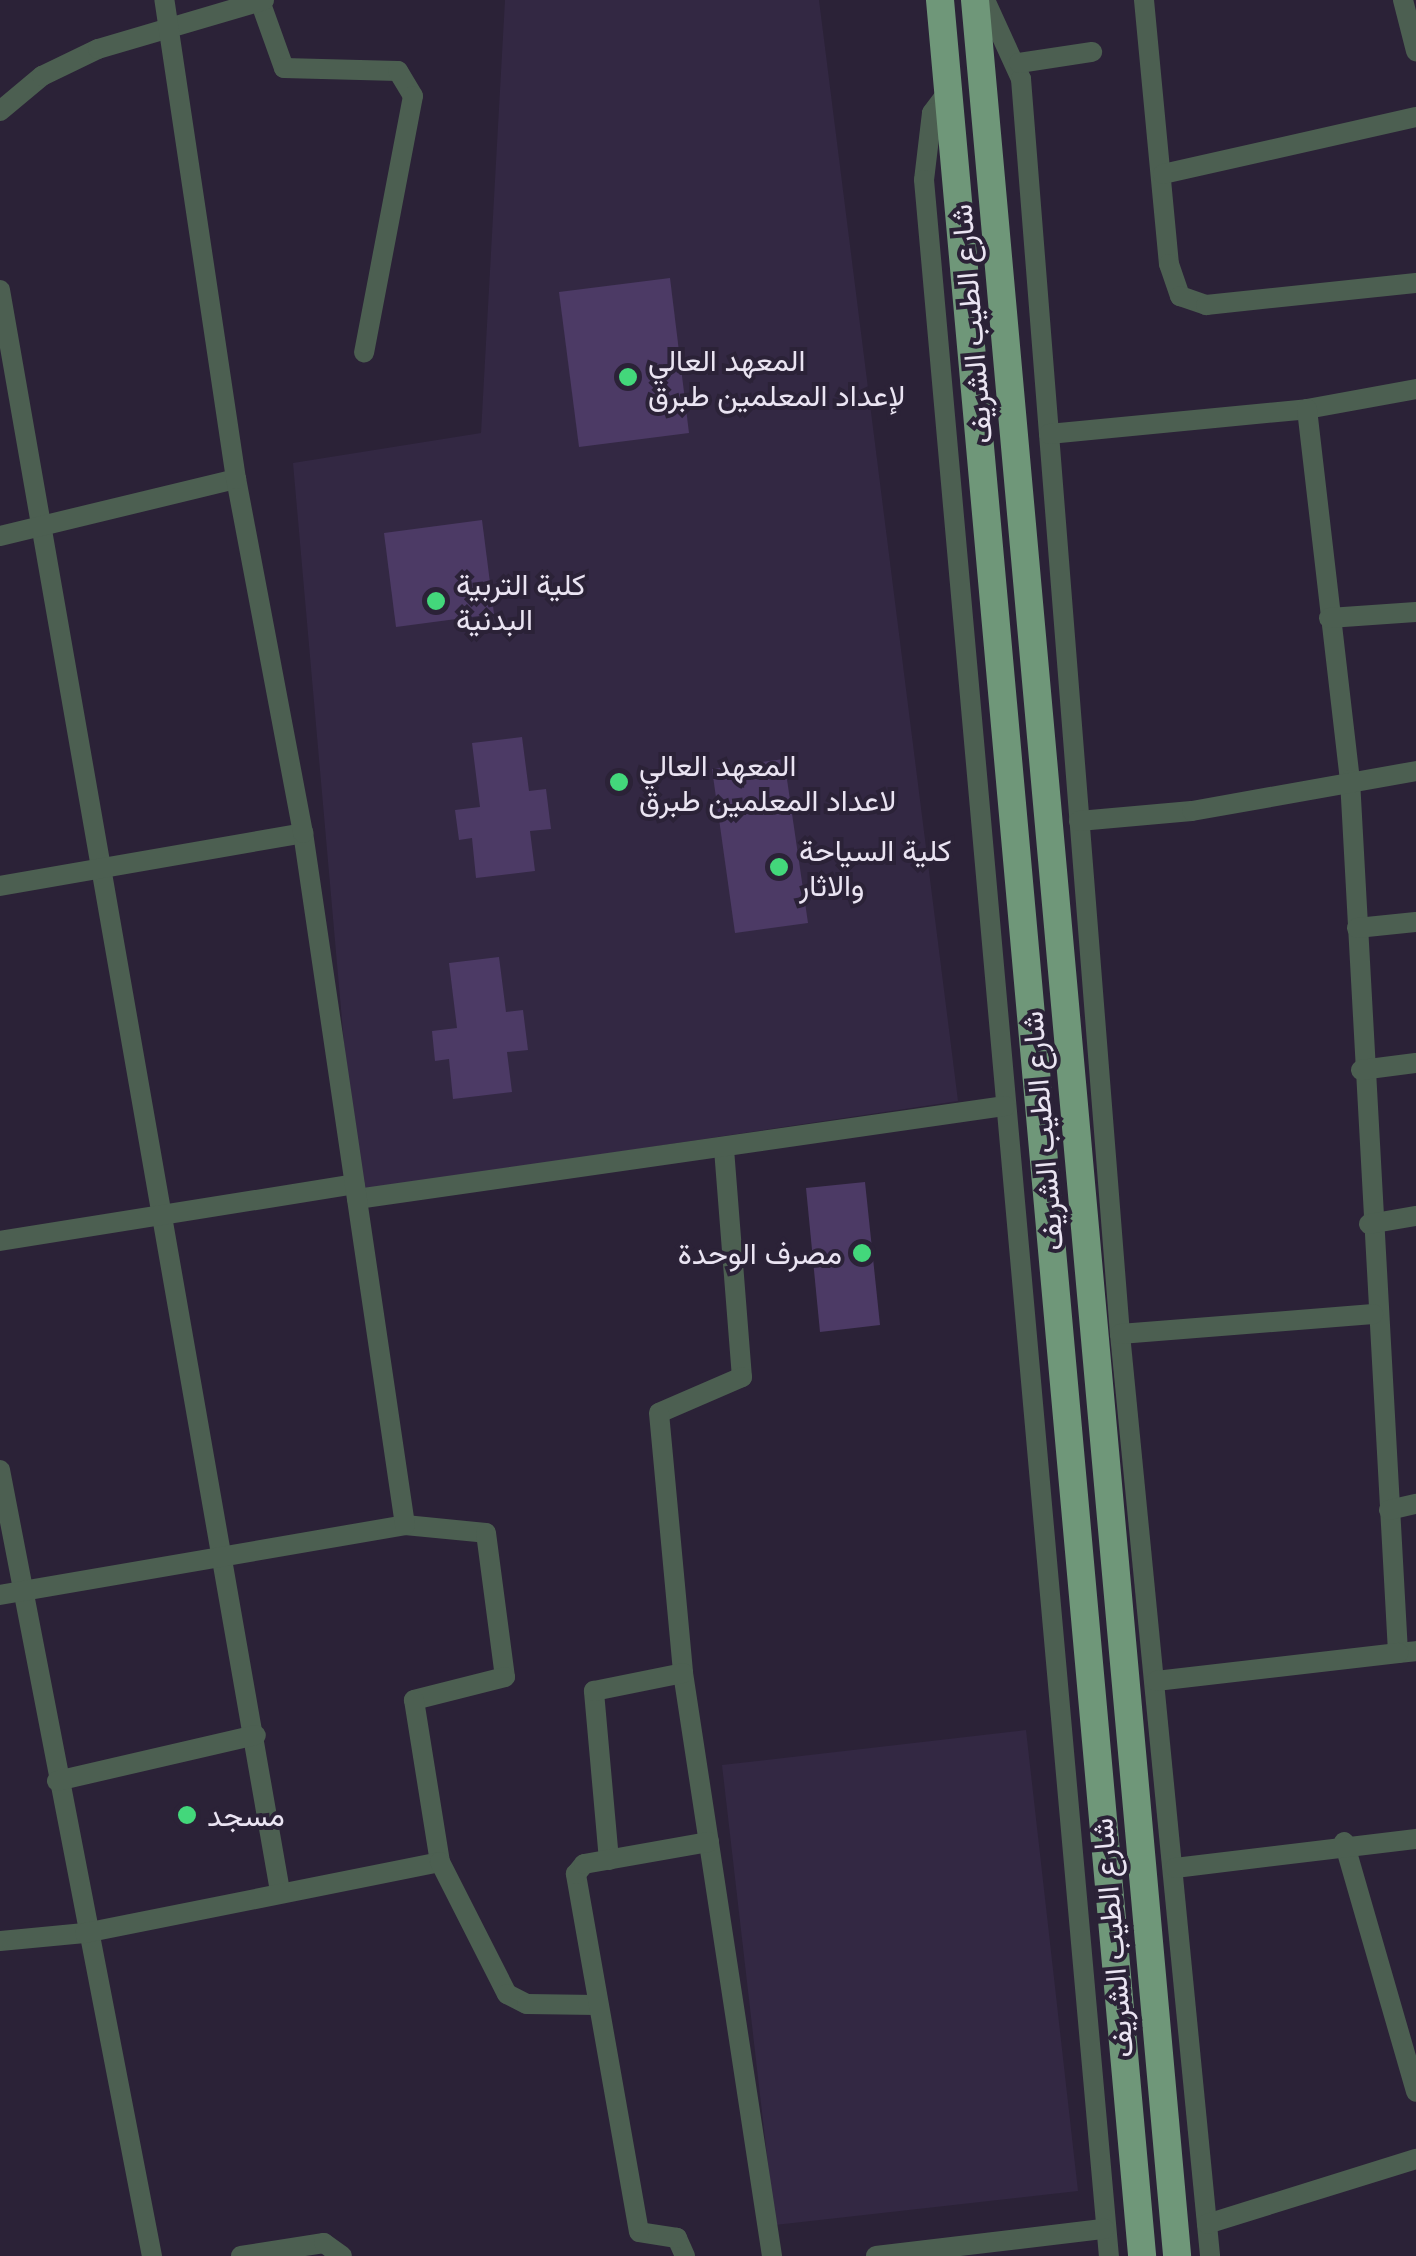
<!DOCTYPE html>
<html>
<head>
<meta charset="utf-8">
<style>
	body { margin:0 }
	#map { position:relative; width:1416px; height:2256px; overflow:hidden; background:#2b2237; font-family:Mulish,Vazirmatn,sans-serif }
	div>[style] { position:absolute }
	.built>* { inset:0; background:#332843 }
	.building>* { inset:0; background:#4c3a65 }
	.minor>* { height:20px; margin:-10px; padding:0 10px; transform-origin:10px; border-radius:10px; background:#4c5f51 }
	.major>* { height:28px; margin:-14px; padding:0 14px; transform-origin:14px; border-radius:14px; background:#6f9779 }
	.dots>* { width:28px; height:28px; translate:-50% -50%; box-sizing:border-box; border:5px solid #2b2237; border-radius:50% }
	span { translate:-50% -50%; white-space:nowrap; text-align:center; line-height:1.15; -webkit-text-stroke:8px #2b2237; paint-order:stroke }
	.street-label { font-size:30px; color:#eae4f2 }
	.poi-label { font-size:30px; color:#eae4f2 }
	.left { translate:0 -50%; text-align:left }
	.right { translate:-100% -50%; text-align:right }
</style>
</head>
<body>
<div id="map">
	<div class="built">
		<div style="clip-path:polygon(505px 0,819px 0,958px 1101px,357px 1191px,293px 463px,481px 433px)"></div>
		<div style="clip-path:polygon(1026px 1730px,1078px 2191px,775px 2225px,722px 1765px)"></div>
	</div>
	<div class="building">
		<div style="clip-path:polygon(670px 278px,689px 433px,579px 447px,559px 292px)"></div>
		<div style="clip-path:polygon(482px 520px,494px 614px,396px 627px,384px 533px)"></div>
		<div style="clip-path:polygon(522px 737px,529px 791px,546px 789px,551px 829px,530px 831px,535px 871px,476px 878px,472px 838px,459px 840px,455px 810px,480px 807px,472px 743px)"></div>
		<div style="clip-path:polygon(784px 759px,808px 923px,735px 933px,712px 769px)"></div>
		<div style="clip-path:polygon(499px 957px,506px 1012px,523px 1010px,528px 1050px,507px 1052px,512px 1092px,453px 1099px,449px 1059px,435px 1061px,432px 1031px,457px 1028px,449px 963px)"></div>
		<div style="clip-path:polygon(865px 1182px,880px 1325px,820px 1332px,806px 1188px)"></div>
	</div>
	<div class="minor">
		<div style="left:985px;top:0;width:87px;rotate:65.5deg"></div>
		<div style="left:1021px;top:79px;width:1259px;rotate:85.49deg"></div>
		<div style="left:1120px;top:1334px;width:926px;rotate:84.42deg"></div>
		<div style="left:1144px;top:0;width:265px;rotate:84.6deg"></div>
		<div style="left:1169px;top:264px;width:34px;rotate:71deg"></div>
		<div style="left:1180px;top:296px;width:28px;rotate:19deg"></div>
		<div style="left:1206px;top:305px;width:211px;rotate:-6deg"></div>
		<div style="left:1403px;top:0;width:53px;rotate:75.7deg"></div>
		<div style="left:260px;top:1px;width:71px;rotate:70.3deg"></div>
		<div style="left:284px;top:68px;width:114px;rotate:1.5deg"></div>
		<div style="left:398px;top:71px;width:29px;rotate:59deg"></div>
		<div style="left:413px;top:96px;width:261px;rotate:100.8deg"></div>
		<div style="left:1019px;top:63px;width:74px;rotate:-8.6deg"></div>
		<div style="left:950px;top:89px;width:30px;rotate:127deg"></div>
		<div style="left:932px;top:113px;width:67px;rotate:96.8deg"></div>
		<div style="left:924px;top:180px;width:2084px;rotate:84.91deg"></div>
		<div style="left:0;top:111px;width:55px;rotate:-39.8deg"></div>
		<div style="left:42px;top:76px;width:62px;rotate:-25.7deg"></div>
		<div style="left:98px;top:49px;width:173px;rotate:-16.4deg"></div>
		<div style="left:1163px;top:174px;width:259px;rotate:-12.7deg"></div>
		<div style="left:0;top:290px;width:1625px;rotate:80.08deg"></div>
		<div style="left:1307px;top:409px;width:111px;rotate:-10.4deg"></div>
		<div style="left:1049px;top:434px;width:259px;rotate:-5.5deg"></div>
		<div style="left:1307px;top:409px;width:373px;rotate:83.4deg"></div>
		<div style="left:1350px;top:780px;width:874px;rotate:86.85deg"></div>
		<div style="left:1398px;top:1653px;width:18px;rotate:-6deg"></div>
		<div style="left:0;top:536px;width:243px;rotate:-13.6deg"></div>
		<div style="left:1329px;top:618px;width:87px;rotate:-3.9deg"></div>
		<div style="left:1079px;top:821px;width:113px;rotate:-5.1deg"></div>
		<div style="left:1192px;top:811px;width:228px;rotate:-10.1deg"></div>
		<div style="left:0;top:886px;width:308px;rotate:-9.9deg"></div>
		<div style="left:1357px;top:928px;width:59px;rotate:-5.8deg"></div>
		<div style="left:1361px;top:1070px;width:55px;rotate:-7.3deg"></div>
		<div style="left:724px;top:1149px;width:229px;rotate:85.5deg"></div>
		<div style="left:742px;top:1377px;width:90px;rotate:156.6deg"></div>
		<div style="left:659px;top:1413px;width:261px;rotate:84.7deg"></div>
		<div style="left:683px;top:1673px;width:590px;rotate:81.32deg"></div>
		<div style="left:357px;top:1199px;width:655px;rotate:-8.17deg"></div>
		<div style="left:1369px;top:1224px;width:48px;rotate:-9.7deg"></div>
		<div style="left:0;top:1241px;width:359px;rotate:-9.1deg"></div>
		<div style="left:1120px;top:1334px;width:254px;rotate:-4.5deg"></div>
		<div style="left:0;top:1470px;width:801px;rotate:79.06deg"></div>
		<div style="left:1389px;top:1510px;width:28px;rotate:-13deg"></div>
		<div style="left:405px;top:1525px;width:81px;rotate:5.6deg"></div>
		<div style="left:486px;top:1533px;width:145px;rotate:82.5deg"></div>
		<div style="left:505px;top:1677px;width:94px;rotate:165.8deg"></div>
		<div style="left:414px;top:1700px;width:164px;rotate:80.9deg"></div>
		<div style="left:0;top:1595px;width:411px;rotate:-9.8deg"></div>
		<div style="left:405px;top:1525px;width:699px;rotate:-98.38deg"></div>
		<div style="left:303px;top:833px;width:360px;rotate:-100.7deg"></div>
		<div style="left:236px;top:479px;width:484px;rotate:-98.5deg"></div>
		<div style="left:1156px;top:1681px;width:244px;rotate:-6.6deg"></div>
		<div style="left:57px;top:1781px;width:204px;rotate:-13deg"></div>
		<div style="left:1344px;top:1842px;width:260px;rotate:73.9deg"></div>
		<div style="left:609px;top:1860px;width:170px;rotate:-95.1deg"></div>
		<div style="left:594px;top:1691px;width:91px;rotate:-11.4deg"></div>
		<div style="left:1175px;top:1868px;width:243px;rotate:-6.9deg"></div>
		<div style="left:0;top:1941px;width:85px;rotate:-5.4deg"></div>
		<div style="left:85px;top:1933px;width:362px;rotate:-11.3deg"></div>
		<div style="left:440px;top:1862px;width:148px;rotate:63.1deg"></div>
		<div style="left:507px;top:1994px;width:22px;rotate:27deg"></div>
		<div style="left:527px;top:2004px;width:69px;rotate:0.8deg"></div>
		<div style="left:1207px;top:2224px;width:219px;rotate:-17.3deg"></div>
		<div style="left:241px;top:2256px;width:84px;rotate:-8.9deg"></div>
		<div style="left:324px;top:2243px;width:22px;rotate:36deg"></div>
		<div style="left:685px;top:2256px;width:20px;rotate:-114deg"></div>
		<div style="left:677px;top:2238px;width:38px;rotate:-171deg"></div>
		<div style="left:639px;top:2232px;width:364px;rotate:-100deg"></div>
		<div style="left:576px;top:1874px;width:13px;rotate:-51deg"></div>
		<div style="left:584px;top:1864px;width:127px;rotate:-10deg"></div>
		<div style="left:876px;top:2256px;width:230px;rotate:-6.8deg"></div>
	</div>
	<div class="major">
		<div style="left:940px;top:0;width:2265px;rotate:84.88deg"></div>
		<div style="left:975px;top:0;width:2265px;rotate:84.88deg"></div>
	</div>
	<div class="dots">
		<div style="left:628px;top:377px;background:#43d77b"></div>
		<div style="left:436px;top:601px;background:#43d77b"></div>
		<div style="left:619px;top:782px;background:#43d77b"></div>
		<div style="left:779px;top:867px;background:#43d77b"></div>
		<div style="left:862px;top:1253px;background:#43d77b"></div>
		<div style="left:187px;top:1815px;background:#43d77b"></div>
	</div>
	<div class="street-label">
		<span style="left:971px;top:324px;rotate:-95deg">شارع الطيب الشريف</span>
		<span style="left:1042px;top:1131px;rotate:-95deg">شارع الطيب الشريف</span>
		<span style="left:1112px;top:1938px;rotate:-95deg">شارع الطيب الشريف</span>
	</div>
	<div class="poi-label">
		<span class="left" style="left:648px;top:377px">المعهد العالي<br>لإعداد المعلمين طبرق</span>
		<span class="left" style="left:456px;top:601px">كلية التربية<br>البدنية</span>
		<span class="left" style="left:639px;top:782px">المعهد العالي<br>لاعداد المعلمين طبرق</span>
		<span class="left" style="left:799px;top:867px">كلية السياحة<br>والاثار</span>
		<span class="right" style="left:842px;top:1253px">مصرف الوحدة</span>
		<span class="left" style="left:207px;top:1815px">مسجد</span>
	</div>
</div>
</body>
</html>
